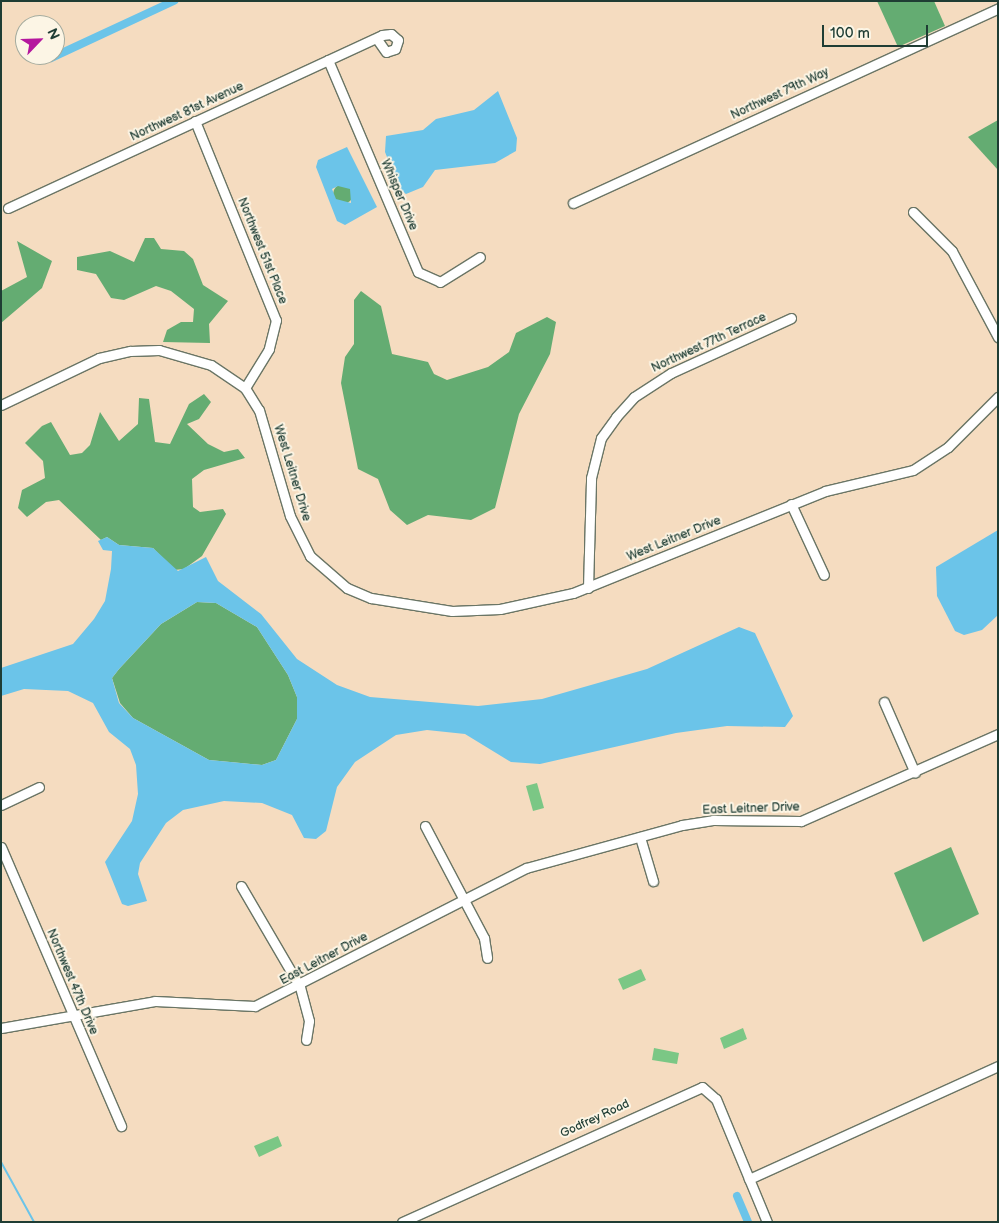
<!DOCTYPE html>
<html>
<head>
<meta charset="utf-8">
<style>
	body { margin:0 }
	#map { position:relative; width:999px; height:1223px; overflow:hidden; background:#f5dcc0; font-family:"Balsamiq Sans",sans-serif }
	div>[style] { position:absolute }
	.green>* { inset:0; background:#7bc785 }
	.forest>* { inset:0; background:#64ac72 }
	.round { border-radius:50% }
	.water>* { inset:0; background:#6bc4e9 }
	.stream>* { height:2px; margin:-1px; padding:0 1px; transform-origin:1px; border-radius:1px; background:#6bc4e9 }
	.canal>* { height:8px; margin:-4px; padding:0 4px; transform-origin:4px; border-radius:4px; background:#6bc4e9 }
	.roads { filter:drop-shadow(1px 0 #6a7565) drop-shadow(-1px 0 #6a7565) drop-shadow(0 1px #6a7565) drop-shadow(0 -1px #6a7565) }
	.minor>* { height:9px; margin:-4.5px; padding:0 4.5px; transform-origin:4.5px; border-radius:4.5px; background:#fff }
	span { translate:-50% -50%; white-space:nowrap; text-align:center; line-height:1.15; -webkit-text-stroke:4px #fcf5e5; paint-order:stroke }
	.street-label { font-size:12px; color:#1f3d34 }
	.frame { position:absolute; inset:0; border:2px solid #1f3d34; pointer-events:none }
	.north { position:absolute; left:15px; top:15px; width:50px; height:50px; box-sizing:border-box; background:#fcf5e5; border:1px solid #a4ab9e; border-radius:50%; rotate:66deg; font-size:14px; font-weight:700; line-height:20px; text-align:center; color:#1f3d34 }
	.north::after { content:''; display:block; margin:auto; width:18px; height:22px; background:#b5179e; clip-path:polygon(50% 0,100% 100%,50% 72%,0 100%) }
	.scale { position:absolute; left:822px; top:25px; width:106px; height:22px; box-sizing:border-box; border:2px solid #1f3d34; border-top:0; padding-left:6px; font-size:15px; line-height:18px; white-space:nowrap; color:#1f3d34; -webkit-text-stroke:4px #fcf5e5; paint-order:stroke }
</style>
</head>
<body>
<div id="map">
	<div class="green">
		<div style="clip-path:polygon(537px 783px,544px 808px,533px 811px,526px 786px)"></div>
		<div style="clip-path:polygon(641px 969px,646px 980px,623px 990px,618px 979px)"></div>
		<div style="clip-path:polygon(743px 1028px,747px 1039px,724px 1049px,720px 1038px)"></div>
		<div style="clip-path:polygon(654px 1048px,679px 1053px,677px 1064px,652px 1060px)"></div>
		<div style="clip-path:polygon(278px 1136px,282px 1146px,259px 1157px,254px 1146px)"></div>
	</div>
	<div class="forest">
		<div style="clip-path:polygon(877px 1px,934px 1px,945px 26px,898px 47px)"></div>
		<div style="clip-path:polygon(998px 120px,998px 170px,968px 137px)"></div>
		<div class="round" style="left:333px;top:184px;width:20px;height:20px"></div>
		<div style="clip-path:polygon(145px 238px,154px 238px,161px 249px,184px 251px,193px 259px,203px 285px,228px 301px,209px 324px,210px 343px,163px 342px,167px 330px,181px 322px,193px 322px,194px 309px,171px 291px,156px 286px,124px 300px,111px 298px,96px 274px,77px 270px,77px 257px,110px 251px,134px 262px)"></div>
		<div style="clip-path:polygon(17px 241px,52px 261px,42px 288px,1px 323px,1px 291px,27px 277px)"></div>
		<div style="clip-path:polygon(361px 291px,381px 306px,392px 354px,428px 362px,434px 374px,447px 380px,488px 367px,509px 352px,516px 333px,547px 317px,556px 322px,550px 354px,519px 414px,495px 508px,471px 520px,428px 515px,407px 525px,390px 510px,378px 479px,358px 469px,341px 383px,345px 357px,354px 344px,354px 300px)"></div>
		<div style="clip-path:polygon(204px 394px,211px 402px,199px 419px,187px 424px,208px 444px,224px 452px,238px 449px,245px 458px,204px 470px,192px 479px,193px 507px,200px 512px,223px 509px,226px 514px,202px 556px,184px 569px,174px 570px,153px 548px,119px 545px,107px 537px,101px 540px,59px 500px,46px 502px,27px 517px,18px 508px,22px 490px,45px 478px,43px 461px,25px 443px,42px 426px,51px 422px,70px 455px,82px 453px,90px 445px,100px 412px,119px 441px,138px 424px,139px 398px,149px 399px,155px 442px,170px 444px,189px 404px)"></div>
		<div style="clip-path:polygon(197px 602px,216px 603px,257px 627px,288px 675px,297px 697px,297px 719px,276px 760px,262px 765px,209px 760px,133px 718px,120px 703px,112px 678px,119px 669px,161px 624px)"></div>
		<div style="clip-path:polygon(951px 847px,979px 914px,923px 942px,894px 873px)"></div>
	</div>
	<div class="water">
		<div style="clip-path:polygon(498px 91px,517px 138px,516px 151px,495px 163px,435px 170px,423px 187px,406px 194px,400px 190px,385px 152px,386px 136px,423px 130px,436px 119px,474px 110px)"></div>
		<div style="clip-path:polygon(evenodd,347px 147px,377px 207px,345px 225px,337px 221px,316px 167px,318px 160px,347px 147px,338px 186px,350px 189px,351px 203px,336px 199px,332px 189px,338px 186px)"></div>
		<div style="clip-path:polygon(998px 530px,998px 615px,982px 630px,964px 635px,955px 631px,937px 596px,936px 567px)"></div>
		<div style="clip-path:polygon(evenodd,107px 537px,119px 545px,153px 548px,178px 571px,206px 557px,218px 581px,261px 614px,297px 659px,337px 685px,370px 697px,478px 706px,542px 699px,647px 669px,739px 627px,755px 633px,793px 716px,785px 727px,727px 726px,676px 733px,540px 764px,511px 762px,465px 734px,427px 730px,396px 735px,355px 762px,337px 787px,326px 831px,316px 839px,304px 838px,292px 815px,262px 803px,224px 801px,183px 810px,166px 823px,140px 863px,138px 874px,147px 901px,128px 906px,122px 904px,105px 862px,132px 821px,138px 794px,136px 765px,130px 749px,109px 732px,93px 703px,68px 691px,24px 689px,1px 696px,1px 668px,73px 644px,94px 619px,105px 601px,111px 569px,112px 551px,103px 550px,98px 541px,107px 537px,197px 602px,216px 603px,257px 627px,288px 675px,297px 697px,297px 719px,276px 760px,262px 765px,209px 760px,133px 718px,119px 703px,112px 678px,119px 669px,161px 624px,197px 602px)"></div>
	</div>
	<div class="stream">
		<div style="left:1px;top:1162px;width:68px;rotate:61.2deg"></div>
	</div>
	<div class="canal">
		<div style="left:51px;top:58px;width:136px;rotate:-24.9deg"></div>
		<div style="left:737px;top:1196px;width:28px;rotate:67deg"></div>
	</div>
	<div class="roads">
		<div class="minor">
			<div style="left:328px;top:60px;width:230px;rotate:67deg"></div>
			<div style="left:418px;top:272px;width:24px;rotate:24deg"></div>
			<div style="left:440px;top:282px;width:47px;rotate:-32deg"></div>
			<div style="left:195px;top:121px;width:215px;rotate:67.9deg"></div>
			<div style="left:276px;top:320px;width:30px;rotate:104deg"></div>
			<div style="left:269px;top:349px;width:46px;rotate:121.6deg"></div>
			<div style="left:573px;top:203px;width:468px;rotate:-24.6deg"></div>
			<div style="left:8px;top:208px;width:412px;rotate:-24.8deg"></div>
			<div style="left:382px;top:35px;width:9px;rotate:-6deg"></div>
			<div style="left:391px;top:34px;width:9px;rotate:41deg"></div>
			<div style="left:398px;top:40px;width:9px;rotate:108deg"></div>
			<div style="left:395px;top:49px;width:9px;rotate:162deg"></div>
			<div style="left:386px;top:52px;width:16px;rotate:-125deg"></div>
			<div style="left:913px;top:212px;width:55px;rotate:45deg"></div>
			<div style="left:952px;top:251px;width:98px;rotate:61.9deg"></div>
			<div style="left:1px;top:405px;width:109px;rotate:-25.6deg"></div>
			<div style="left:99px;top:358px;width:32px;rotate:-13deg"></div>
			<div style="left:130px;top:351px;width:29px;rotate:-2deg"></div>
			<div style="left:159px;top:350px;width:54px;rotate:16.1deg"></div>
			<div style="left:211px;top:365px;width:41px;rotate:34.1deg"></div>
			<div style="left:245px;top:388px;width:26px;rotate:58deg"></div>
			<div style="left:259px;top:410px;width:110px;rotate:73.7deg"></div>
			<div style="left:290px;top:516px;width:45px;rotate:63.4deg"></div>
			<div style="left:310px;top:556px;width:49px;rotate:40.9deg"></div>
			<div style="left:347px;top:588px;width:26px;rotate:23deg"></div>
			<div style="left:371px;top:598px;width:82px;rotate:9.1deg"></div>
			<div style="left:452px;top:611px;width:48px;rotate:-2.4deg"></div>
			<div style="left:500px;top:609px;width:75px;rotate:-12.4deg"></div>
			<div style="left:573px;top:593px;width:272px;rotate:-22deg"></div>
			<div style="left:825px;top:491px;width:90px;rotate:-13.4deg"></div>
			<div style="left:913px;top:470px;width:42px;rotate:-33.3deg"></div>
			<div style="left:948px;top:447px;width:71px;rotate:-45deg"></div>
			<div style="left:791px;top:504px;width:78px;rotate:65.1deg"></div>
			<div style="left:588px;top:588px;width:110px;rotate:-88.4deg"></div>
			<div style="left:591px;top:478px;width:41px;rotate:-76deg"></div>
			<div style="left:601px;top:438px;width:26px;rotate:-54deg"></div>
			<div style="left:616px;top:417px;width:27px;rotate:-48deg"></div>
			<div style="left:634px;top:397px;width:44px;rotate:-33deg"></div>
			<div style="left:671px;top:373px;width:132px;rotate:-24.6deg"></div>
			<div style="left:884px;top:702px;width:77px;rotate:66.4deg"></div>
			<div style="left:1px;top:805px;width:42px;rotate:-25.3deg"></div>
			<div style="left:425px;top:826px;width:127px;rotate:62.2deg"></div>
			<div style="left:484px;top:938px;width:20px;rotate:81deg"></div>
			<div style="left:640px;top:837px;width:46px;rotate:73.5deg"></div>
			<div style="left:1px;top:847px;width:304px;rotate:66.7deg"></div>
			<div style="left:241px;top:886px;width:117px;rotate:59.7deg"></div>
			<div style="left:300px;top:987px;width:35px;rotate:75deg"></div>
			<div style="left:309px;top:1021px;width:19px;rotate:99deg"></div>
			<div style="left:1px;top:1028px;width:156px;rotate:-9.9deg"></div>
			<div style="left:155px;top:1001px;width:100px;rotate:2.9deg"></div>
			<div style="left:255px;top:1006px;width:304px;rotate:-27deg"></div>
			<div style="left:526px;top:868px;width:162px;rotate:-15.4deg"></div>
			<div style="left:682px;top:825px;width:31px;rotate:-9deg"></div>
			<div style="left:713px;top:820px;width:88px;rotate:0.7deg"></div>
			<div style="left:801px;top:821px;width:215px;rotate:-23.8deg"></div>
			<div style="left:749px;top:1179px;width:273px;rotate:-24.4deg"></div>
			<div style="left:402px;top:1222px;width:329px;rotate:-24.2deg"></div>
			<div style="left:702px;top:1087px;width:18px;rotate:41deg"></div>
			<div style="left:716px;top:1099px;width:133px;rotate:67.5deg"></div>
		</div>
	</div>
	<div class="street-label">
		<span style="left:780px;top:94px;rotate:-25deg">Northwest 79th Way</span>
		<span style="left:187px;top:112px;rotate:-25deg">Northwest 81st Avenue</span>
		<span style="left:399px;top:195px;rotate:67deg">Whisper Drive</span>
		<span style="left:262px;top:251px;rotate:68deg">Northwest 51st Place</span>
		<span style="left:709px;top:343px;rotate:-25deg">Northwest 77th Terrace</span>
		<span style="left:292px;top:473px;rotate:73deg">West Leitner Drive</span>
		<span style="left:674px;top:539px;rotate:-22deg">West Leitner Drive</span>
		<span style="left:751px;top:809px;rotate:-2deg">East Leitner Drive</span>
		<span style="left:324px;top:959px;rotate:-28deg">East Leitner Drive</span>
		<span style="left:72px;top:982px;rotate:67deg">Northwest 47th Drive</span>
		<span style="left:595px;top:1119px;rotate:-25deg">Godfrey Road</span>
	</div>
	<div class="frame"></div>
	<div class="north">N</div>
	<div class="scale">100 m</div>
</div>
</body>
</html>
